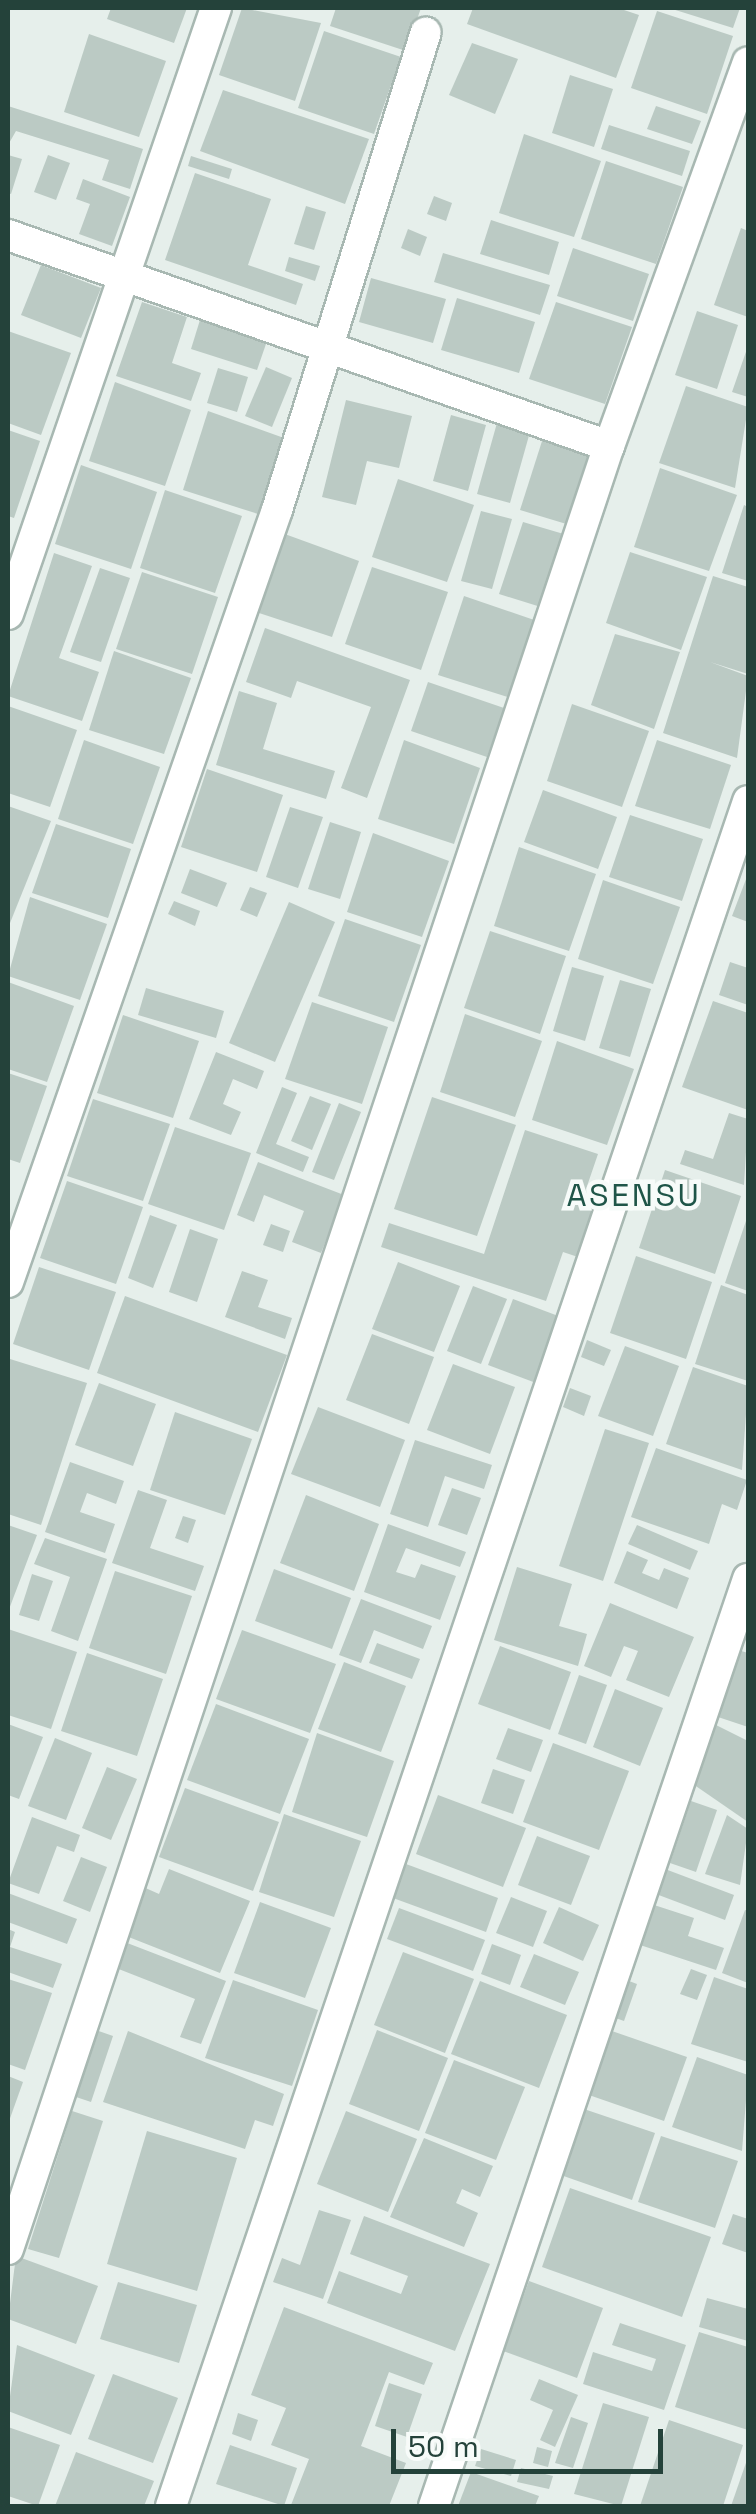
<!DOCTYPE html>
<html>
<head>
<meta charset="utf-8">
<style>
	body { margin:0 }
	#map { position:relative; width:756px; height:2514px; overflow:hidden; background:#e6efeb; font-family:"Space Grotesk",sans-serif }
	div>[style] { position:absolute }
	.building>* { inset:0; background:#bbcac4 }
	.roads { filter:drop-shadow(2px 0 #a8b8b2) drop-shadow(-2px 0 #a8b8b2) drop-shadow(0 2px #a8b8b2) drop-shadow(0 -2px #a8b8b2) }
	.street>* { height:30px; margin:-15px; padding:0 15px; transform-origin:15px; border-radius:15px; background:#fff }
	span { translate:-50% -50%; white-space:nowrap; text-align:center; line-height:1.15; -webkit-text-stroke:9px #f7fbf9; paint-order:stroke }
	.neighbourhood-label { font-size:32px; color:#1f5548; letter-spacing:2.5px }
	.frame { position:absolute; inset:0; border:10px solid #24423a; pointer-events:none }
	.scale { position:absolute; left:391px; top:2429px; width:272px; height:45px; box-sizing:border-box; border:5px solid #24423a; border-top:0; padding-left:12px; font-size:30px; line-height:35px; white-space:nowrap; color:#24423a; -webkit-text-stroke:8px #f7fbf9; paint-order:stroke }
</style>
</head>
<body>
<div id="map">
	<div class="building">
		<div style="clip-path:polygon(111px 8px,187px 8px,174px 43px,107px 19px)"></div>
		<div style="clip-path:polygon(242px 8px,321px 23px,295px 101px,219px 75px)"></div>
		<div style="clip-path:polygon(336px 8px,421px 8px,406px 51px,330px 26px)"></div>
		<div style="clip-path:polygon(473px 8px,618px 8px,639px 15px,616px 78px,467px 24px)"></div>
		<div style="clip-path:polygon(669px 8px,740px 8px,733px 28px)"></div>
		<div style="clip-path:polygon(657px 11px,733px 36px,707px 114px,631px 88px)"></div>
		<div style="clip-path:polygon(324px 31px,401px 57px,374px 134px,298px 108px)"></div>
		<div style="clip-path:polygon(89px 34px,166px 61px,139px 137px,64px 112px)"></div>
		<div style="clip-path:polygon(472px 43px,518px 59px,495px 114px,449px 95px)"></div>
		<div style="clip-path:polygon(570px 75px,613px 89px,594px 147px,552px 133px)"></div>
		<div style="clip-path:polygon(223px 90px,369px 139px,345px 204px,200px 151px)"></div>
		<div style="clip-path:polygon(8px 106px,143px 149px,130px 189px,102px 180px,109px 160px,16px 131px,8px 145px)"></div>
		<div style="clip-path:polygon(656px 106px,701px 121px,692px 144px,647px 129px)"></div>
		<div style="clip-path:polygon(609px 125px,690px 151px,682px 176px,601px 149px)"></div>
		<div style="clip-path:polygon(524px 134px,601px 161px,574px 237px,499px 213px)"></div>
		<div style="clip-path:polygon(8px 155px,22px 159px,11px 194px,8px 193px)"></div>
		<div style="clip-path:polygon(48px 155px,70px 163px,56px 200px,34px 192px)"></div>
		<div style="clip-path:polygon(191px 156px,232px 169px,229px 179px,188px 166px)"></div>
		<div style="clip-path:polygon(606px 161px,683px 187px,656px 264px,581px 239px)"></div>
		<div style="clip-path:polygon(195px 173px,271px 199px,248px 265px,303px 284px,296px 305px,165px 260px)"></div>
		<div style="clip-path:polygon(83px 179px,130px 197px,112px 246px,79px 234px,90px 204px,76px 199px)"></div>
		<div style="clip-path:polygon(434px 196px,452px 203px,446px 221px,427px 214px)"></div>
		<div style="clip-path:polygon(306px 206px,326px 212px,314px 250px,294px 244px)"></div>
		<div style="clip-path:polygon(491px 220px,559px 242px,549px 275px,480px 254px)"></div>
		<div style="clip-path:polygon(741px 228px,748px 231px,748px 317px,714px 305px)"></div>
		<div style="clip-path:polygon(408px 229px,427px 237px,420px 256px,401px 248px)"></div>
		<div style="clip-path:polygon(573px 248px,649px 274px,633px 321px,557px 296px)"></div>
		<div style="clip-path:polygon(443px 253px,550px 285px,540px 315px,434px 282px)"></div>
		<div style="clip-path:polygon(289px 257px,320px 266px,315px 281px,285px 271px)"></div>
		<div style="clip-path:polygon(41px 265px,101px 288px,81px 338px,21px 315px)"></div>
		<div style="clip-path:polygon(371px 278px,446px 299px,433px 343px,359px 322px)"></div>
		<div style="clip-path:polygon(457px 298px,535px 322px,519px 373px,441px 350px)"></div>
		<div style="clip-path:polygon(142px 302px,187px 317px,172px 363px,201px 373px,191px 401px,116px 376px)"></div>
		<div style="clip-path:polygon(556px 302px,632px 327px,605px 404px,529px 379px)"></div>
		<div style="clip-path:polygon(697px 311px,738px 325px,717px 389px,675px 375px)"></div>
		<div style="clip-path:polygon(200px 320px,267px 341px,257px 370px,191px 349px)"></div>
		<div style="clip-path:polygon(8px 331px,71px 353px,41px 435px,8px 423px)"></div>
		<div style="clip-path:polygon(748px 346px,748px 397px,732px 392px)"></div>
		<div style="clip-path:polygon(266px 367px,292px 378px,272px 427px,245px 416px)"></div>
		<div style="clip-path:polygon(218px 368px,248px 377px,237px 412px,207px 403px)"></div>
		<div style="clip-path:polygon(115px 382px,191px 410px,165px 486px,89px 461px)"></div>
		<div style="clip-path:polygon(686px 386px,748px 407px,735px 488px,659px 463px)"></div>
		<div style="clip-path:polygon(346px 400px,412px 416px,399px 468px,367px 461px,356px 505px,322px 497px)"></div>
		<div style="clip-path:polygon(208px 411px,284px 438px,258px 514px,183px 490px)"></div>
		<div style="clip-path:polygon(451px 415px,486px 425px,468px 491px,433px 481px)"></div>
		<div style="clip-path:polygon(497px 423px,530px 432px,510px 503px,477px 494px)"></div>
		<div style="clip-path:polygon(8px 430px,40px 441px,14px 518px,8px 516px)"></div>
		<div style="clip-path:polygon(543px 438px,595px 455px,573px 526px,520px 510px)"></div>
		<div style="clip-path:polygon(81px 465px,157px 492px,131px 569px,55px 544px)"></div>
		<div style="clip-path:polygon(660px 468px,737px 495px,709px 571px,634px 547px)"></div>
		<div style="clip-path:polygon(398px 479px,474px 505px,447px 582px,372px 557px)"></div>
		<div style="clip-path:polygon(165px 490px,242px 516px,215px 593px,140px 568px)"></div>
		<div style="clip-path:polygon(744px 505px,748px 507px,748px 581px,722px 573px)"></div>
		<div style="clip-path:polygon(481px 511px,512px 519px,492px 589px,461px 581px)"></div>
		<div style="clip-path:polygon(523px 522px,567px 535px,544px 608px,499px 594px)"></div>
		<div style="clip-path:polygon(282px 533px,359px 561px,332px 637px,256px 612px)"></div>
		<div style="clip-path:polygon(630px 552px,707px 577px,681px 650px,606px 623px)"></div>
		<div style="clip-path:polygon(54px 553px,92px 566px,59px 658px,99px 672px,82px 721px,8px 696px)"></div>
		<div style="clip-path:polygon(372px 567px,448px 592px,421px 670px,345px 644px)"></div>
		<div style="clip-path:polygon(100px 568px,130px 578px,101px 662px,70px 652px)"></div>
		<div style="clip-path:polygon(142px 572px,218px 597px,192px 674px,116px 649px)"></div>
		<div style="clip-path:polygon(713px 576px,748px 587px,748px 674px,710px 662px,748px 676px,737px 758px,663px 733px)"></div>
		<div style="clip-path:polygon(464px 596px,540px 622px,514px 699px,438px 675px)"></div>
		<div style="clip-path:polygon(265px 628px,410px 680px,367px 798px,341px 788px,371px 707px,297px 681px,291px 698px,246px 682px)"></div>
		<div style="clip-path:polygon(615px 634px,680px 652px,654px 729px,591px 705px)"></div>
		<div style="clip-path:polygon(114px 651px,191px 678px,164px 754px,89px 730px)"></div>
		<div style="clip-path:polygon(428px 682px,504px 708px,487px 757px,411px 731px)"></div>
		<div style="clip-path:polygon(239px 691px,277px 703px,263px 749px,335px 771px,326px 799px,216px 765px)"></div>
		<div style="clip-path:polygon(572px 704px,649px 731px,622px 807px,547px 781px)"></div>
		<div style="clip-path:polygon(8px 706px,77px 730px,50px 807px,8px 793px)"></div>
		<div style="clip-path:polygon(84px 740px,160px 767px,133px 844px,58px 819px)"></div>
		<div style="clip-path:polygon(404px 740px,480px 768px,454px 844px,378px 819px)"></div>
		<div style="clip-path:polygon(657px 740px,731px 765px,710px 829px,635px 806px)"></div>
		<div style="clip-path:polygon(207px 769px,283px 795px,257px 872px,181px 847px)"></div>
		<div style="clip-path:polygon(543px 790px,617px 817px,598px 869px,524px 842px)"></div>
		<div style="clip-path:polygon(8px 806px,51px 821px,8px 928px)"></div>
		<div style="clip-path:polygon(290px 807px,323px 817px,298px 888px,266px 877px)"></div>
		<div style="clip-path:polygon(630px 815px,703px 839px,682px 901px,609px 877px)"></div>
		<div style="clip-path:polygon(330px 822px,361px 832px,340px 899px,308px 889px)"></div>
		<div style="clip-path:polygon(56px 824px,131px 849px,108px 918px,32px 893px)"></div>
		<div style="clip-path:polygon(373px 833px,449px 861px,422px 937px,347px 912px)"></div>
		<div style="clip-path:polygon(519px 847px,596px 874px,569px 951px,494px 926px)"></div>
		<div style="clip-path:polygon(190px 869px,227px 883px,217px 907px,181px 893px)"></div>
		<div style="clip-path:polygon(748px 874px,748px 922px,732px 916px)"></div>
		<div style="clip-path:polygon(603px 880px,680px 907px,653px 984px,578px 959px)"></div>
		<div style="clip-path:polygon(250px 887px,267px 893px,257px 917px,240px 910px)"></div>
		<div style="clip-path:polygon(30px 897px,107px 924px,80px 1000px,8px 976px)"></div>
		<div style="clip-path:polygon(174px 901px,200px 911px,195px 926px,168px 914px)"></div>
		<div style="clip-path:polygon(289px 902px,335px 922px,275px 1062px,229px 1043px)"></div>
		<div style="clip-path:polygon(345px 919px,421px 945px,394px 1022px,318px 996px)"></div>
		<div style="clip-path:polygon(490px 931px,566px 956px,540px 1034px,464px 1008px)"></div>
		<div style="clip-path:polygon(730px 962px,748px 968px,748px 1005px,719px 995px)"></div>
		<div style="clip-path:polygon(572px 967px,604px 976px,585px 1041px,553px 1031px)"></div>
		<div style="clip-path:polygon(620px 980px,651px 989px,630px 1057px,599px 1048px)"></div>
		<div style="clip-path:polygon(8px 982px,74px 1006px,47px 1082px,8px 1069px)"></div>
		<div style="clip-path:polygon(146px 988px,224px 1011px,216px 1038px,138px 1015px)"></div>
		<div style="clip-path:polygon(713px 1001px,748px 1013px,748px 1110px,682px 1087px)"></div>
		<div style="clip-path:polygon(312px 1002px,388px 1027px,362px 1104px,285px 1079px)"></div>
		<div style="clip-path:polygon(465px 1014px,542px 1041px,515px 1117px,440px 1092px)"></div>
		<div style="clip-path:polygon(123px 1015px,199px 1041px,173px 1118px,97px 1093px)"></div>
		<div style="clip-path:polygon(557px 1041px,634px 1069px,607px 1145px,532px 1120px)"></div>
		<div style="clip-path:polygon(216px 1052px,264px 1071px,257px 1089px,233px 1079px,223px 1104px,241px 1112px,231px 1135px,189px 1119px)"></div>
		<div style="clip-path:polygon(8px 1073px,47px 1086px,20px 1163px,8px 1159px)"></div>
		<div style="clip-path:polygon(282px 1087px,297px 1093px,276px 1144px,309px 1157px,303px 1172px,256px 1153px)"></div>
		<div style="clip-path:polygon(310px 1096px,331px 1104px,312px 1150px,291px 1141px)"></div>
		<div style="clip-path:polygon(432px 1097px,516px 1125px,477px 1236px,394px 1209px)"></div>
		<div style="clip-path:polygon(93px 1099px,170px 1124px,143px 1201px,67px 1176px)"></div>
		<div style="clip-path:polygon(339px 1103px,361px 1112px,334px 1180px,312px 1172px)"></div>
		<div style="clip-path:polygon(729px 1113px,748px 1119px,744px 1185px,680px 1164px,685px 1150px,713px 1159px)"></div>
		<div style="clip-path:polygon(175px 1127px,251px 1153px,224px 1230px,148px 1204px)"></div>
		<div style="clip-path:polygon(525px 1130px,598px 1154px,584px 1195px,600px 1200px,581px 1258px,563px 1252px,546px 1301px,381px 1247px,389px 1223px,484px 1254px)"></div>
		<div style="clip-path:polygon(258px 1162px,344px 1195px,321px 1253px,292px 1242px,304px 1211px,264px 1195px,254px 1222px,237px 1215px)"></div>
		<div style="clip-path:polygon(665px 1170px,741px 1196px,715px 1274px,639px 1248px)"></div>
		<div style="clip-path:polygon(67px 1181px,143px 1207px,116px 1284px,40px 1258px)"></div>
		<div style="clip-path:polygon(150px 1215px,177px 1225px,153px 1288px,128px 1278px)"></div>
		<div style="clip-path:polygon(748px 1215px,748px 1291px,725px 1283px)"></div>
		<div style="clip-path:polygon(271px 1224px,290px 1231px,283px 1252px,263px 1245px)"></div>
		<div style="clip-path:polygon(190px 1229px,218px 1239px,197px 1302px,169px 1292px)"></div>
		<div style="clip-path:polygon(636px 1256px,712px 1282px,686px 1359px,610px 1333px)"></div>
		<div style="clip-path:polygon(398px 1262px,460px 1286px,434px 1352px,372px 1329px)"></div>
		<div style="clip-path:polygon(39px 1267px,116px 1292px,89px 1370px,13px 1344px)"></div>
		<div style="clip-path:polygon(242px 1271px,268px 1280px,258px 1307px,292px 1318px,285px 1339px,225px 1317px)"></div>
		<div style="clip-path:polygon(721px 1285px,748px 1295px,748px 1381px,695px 1364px)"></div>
		<div style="clip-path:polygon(473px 1286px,507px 1299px,481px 1364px,447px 1351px)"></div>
		<div style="clip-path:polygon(125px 1296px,287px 1355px,258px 1432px,97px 1373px)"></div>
		<div style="clip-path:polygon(513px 1299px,561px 1317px,536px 1383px,488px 1365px)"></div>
		<div style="clip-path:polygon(372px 1334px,434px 1357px,409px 1424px,346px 1400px)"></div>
		<div style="clip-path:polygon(587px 1340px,611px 1350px,604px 1366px,581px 1357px)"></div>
		<div style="clip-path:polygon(625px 1346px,679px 1366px,653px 1436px,598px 1416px)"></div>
		<div style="clip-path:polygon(10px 1359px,87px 1383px,41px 1525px,8px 1514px)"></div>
		<div style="clip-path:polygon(453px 1364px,515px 1387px,490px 1454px,427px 1430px)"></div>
		<div style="clip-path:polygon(693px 1367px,748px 1386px,742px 1470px,666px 1444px)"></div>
		<div style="clip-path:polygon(99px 1383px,156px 1404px,133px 1466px,75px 1445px)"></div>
		<div style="clip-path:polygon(570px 1388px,591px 1396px,584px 1416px,563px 1407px)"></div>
		<div style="clip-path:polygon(318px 1407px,405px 1440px,380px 1507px,291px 1474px)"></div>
		<div style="clip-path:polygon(175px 1412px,252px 1439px,225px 1515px,150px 1490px)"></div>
		<div style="clip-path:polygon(605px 1429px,649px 1443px,603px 1581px,559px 1566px)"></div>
		<div style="clip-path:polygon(415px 1440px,492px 1465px,484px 1489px,445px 1476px,428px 1527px,390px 1514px)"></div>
		<div style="clip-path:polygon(656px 1448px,747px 1480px,737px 1510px,722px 1504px,709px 1544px,631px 1517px)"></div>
		<div style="clip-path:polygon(70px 1462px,124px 1481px,116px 1504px,87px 1493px,80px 1512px,115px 1524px,105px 1553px,45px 1532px)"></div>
		<div style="clip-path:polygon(452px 1488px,481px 1498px,467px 1535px,438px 1525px)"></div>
		<div style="clip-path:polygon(138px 1490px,167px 1500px,150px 1548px,204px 1566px,195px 1591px,112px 1563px)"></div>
		<div style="clip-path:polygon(306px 1495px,379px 1524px,354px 1591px,280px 1563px)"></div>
		<div style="clip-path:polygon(183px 1516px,196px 1520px,188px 1543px,175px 1538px)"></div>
		<div style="clip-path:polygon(388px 1524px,466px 1552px,460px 1567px,406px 1548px,396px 1572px,415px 1578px,421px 1564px,456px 1576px,440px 1620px,364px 1592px)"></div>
		<div style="clip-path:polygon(8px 1525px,37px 1535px,8px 1612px)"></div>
		<div style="clip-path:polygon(637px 1525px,698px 1551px,690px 1570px,628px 1544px)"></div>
		<div style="clip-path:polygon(45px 1538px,107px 1559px,78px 1641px,51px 1631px,70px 1577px,34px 1564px)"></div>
		<div style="clip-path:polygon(627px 1551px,648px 1560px,642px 1573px,659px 1580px,664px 1568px,689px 1578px,677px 1609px,614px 1583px)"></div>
		<div style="clip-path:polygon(517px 1567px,572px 1584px,559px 1626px,587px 1634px,578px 1666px,494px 1640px)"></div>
		<div style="clip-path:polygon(274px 1569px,351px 1598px,332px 1649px,255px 1621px)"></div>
		<div style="clip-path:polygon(115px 1571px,192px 1596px,166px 1674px,89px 1648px)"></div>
		<div style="clip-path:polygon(32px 1574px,53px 1581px,39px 1621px,19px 1615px)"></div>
		<div style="clip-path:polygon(361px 1599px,432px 1626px,423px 1649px,374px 1630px,361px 1663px,339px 1655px)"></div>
		<div style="clip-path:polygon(610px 1603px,694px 1637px,669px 1697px,626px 1680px,638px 1651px,624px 1646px,611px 1677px,584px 1666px)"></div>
		<div style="clip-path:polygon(8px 1629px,77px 1652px,51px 1729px,8px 1715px)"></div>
		<div style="clip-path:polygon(242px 1630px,336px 1664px,310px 1733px,216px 1699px)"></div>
		<div style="clip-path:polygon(377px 1643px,420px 1659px,412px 1679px,369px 1663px)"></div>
		<div style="clip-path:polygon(500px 1646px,571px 1672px,550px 1730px,478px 1704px)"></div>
		<div style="clip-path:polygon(738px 1650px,748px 1653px,748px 1727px,715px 1716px)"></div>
		<div style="clip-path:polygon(87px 1653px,163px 1679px,137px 1756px,61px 1731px)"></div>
		<div style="clip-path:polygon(344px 1662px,406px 1686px,381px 1752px,318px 1729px)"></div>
		<div style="clip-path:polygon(579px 1675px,607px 1685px,586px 1744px,558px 1734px)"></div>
		<div style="clip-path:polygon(615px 1689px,663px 1708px,640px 1766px,593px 1747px)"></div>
		<div style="clip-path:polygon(216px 1704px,309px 1739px,280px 1814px,187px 1780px)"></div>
		<div style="clip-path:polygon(710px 1722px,748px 1741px,748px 1822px,690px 1782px)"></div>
		<div style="clip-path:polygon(8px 1724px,43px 1737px,19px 1799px,8px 1795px)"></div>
		<div style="clip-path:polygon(508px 1728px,543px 1740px,531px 1772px,496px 1759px)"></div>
		<div style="clip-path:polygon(317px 1733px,394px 1761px,367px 1837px,292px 1812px)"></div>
		<div style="clip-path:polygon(55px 1738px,92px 1753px,66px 1820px,28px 1806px)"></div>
		<div style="clip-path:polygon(553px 1743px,629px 1771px,599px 1850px,523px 1822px)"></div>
		<div style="clip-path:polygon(107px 1767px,137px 1779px,111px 1840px,82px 1828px)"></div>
		<div style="clip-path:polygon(493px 1769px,525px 1780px,513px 1814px,481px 1803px)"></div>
		<div style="clip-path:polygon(185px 1788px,279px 1822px,253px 1891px,159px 1857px)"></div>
		<div style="clip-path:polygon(438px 1795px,526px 1828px,503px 1887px,416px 1854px)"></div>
		<div style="clip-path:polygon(691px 1801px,717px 1810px,696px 1872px,670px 1863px)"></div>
		<div style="clip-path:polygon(284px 1814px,361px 1841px,334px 1917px,259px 1892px)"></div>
		<div style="clip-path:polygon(727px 1815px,748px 1829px,740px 1885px,705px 1874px)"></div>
		<div style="clip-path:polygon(32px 1817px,80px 1835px,74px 1852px,57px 1846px,39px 1894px,8px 1883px)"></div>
		<div style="clip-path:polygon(537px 1836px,590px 1856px,571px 1905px,518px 1885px)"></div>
		<div style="clip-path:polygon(81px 1857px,107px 1867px,90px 1912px,63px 1901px)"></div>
		<div style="clip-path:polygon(406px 1864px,498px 1898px,486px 1932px,393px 1898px)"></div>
		<div style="clip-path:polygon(169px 1869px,250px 1901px,220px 1973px,121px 1934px,141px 1886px,159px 1894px)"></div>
		<div style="clip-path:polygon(665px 1869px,734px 1895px,725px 1920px,656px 1894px)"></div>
		<div style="clip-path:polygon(8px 1893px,77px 1919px,67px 1944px,8px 1922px)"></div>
		<div style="clip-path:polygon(511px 1897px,547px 1911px,533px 1947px,496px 1933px)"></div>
		<div style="clip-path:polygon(260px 1902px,331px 1928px,305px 1998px,234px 1973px)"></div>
		<div style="clip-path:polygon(648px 1903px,694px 1918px,688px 1936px,724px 1948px,716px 1970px,634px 1943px)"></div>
		<div style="clip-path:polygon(559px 1907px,599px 1925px,583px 1961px,543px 1943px)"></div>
		<div style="clip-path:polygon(399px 1908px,485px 1940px,473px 1971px,387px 1939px)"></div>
		<div style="clip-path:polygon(745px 1910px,748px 1911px,748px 1983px,722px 1973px)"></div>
		<div style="clip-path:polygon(8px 1929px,15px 1932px,10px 1947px,62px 1964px,53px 1988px,8px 1972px)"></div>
		<div style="clip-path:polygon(122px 1941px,226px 1981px,201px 2044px,180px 2037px,195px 1999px,111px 1966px)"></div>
		<div style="clip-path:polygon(492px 1944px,521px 1955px,510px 1985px,481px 1974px)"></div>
		<div style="clip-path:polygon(403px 1952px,474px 1979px,445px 2053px,374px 2025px)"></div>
		<div style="clip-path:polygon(534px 1954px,579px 1972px,565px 2005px,520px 1987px)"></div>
		<div style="clip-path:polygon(691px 1969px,707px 1975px,697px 2000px,680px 1994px)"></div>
		<div style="clip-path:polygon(714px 1977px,748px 1989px,748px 2062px,691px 2044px)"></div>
		<div style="clip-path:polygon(621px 1978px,637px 1984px,624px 2021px,607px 2015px)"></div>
		<div style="clip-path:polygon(8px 1979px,52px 1993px,25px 2070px,8px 2064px)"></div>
		<div style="clip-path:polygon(233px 1980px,318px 2010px,292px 2086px,205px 2058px)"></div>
		<div style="clip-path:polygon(480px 1981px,567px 2015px,539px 2088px,451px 2054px)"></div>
		<div style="clip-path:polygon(90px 2028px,113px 2036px,91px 2102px,67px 2094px)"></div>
		<div style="clip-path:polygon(377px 2030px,448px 2058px,419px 2131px,349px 2104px)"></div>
		<div style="clip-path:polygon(609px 2030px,687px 2057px,664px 2121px,586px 2094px)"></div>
		<div style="clip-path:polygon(128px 2031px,284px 2094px,273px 2126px,255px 2120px,245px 2149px,103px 2102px)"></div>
		<div style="clip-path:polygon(697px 2057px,748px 2075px,742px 2151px,672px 2127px)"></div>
		<div style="clip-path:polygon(454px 2060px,525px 2087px,496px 2160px,425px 2133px)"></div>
		<div style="clip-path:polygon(8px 2076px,23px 2082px,8px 2124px)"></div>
		<div style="clip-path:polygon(578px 2107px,655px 2133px,632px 2200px,555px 2173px)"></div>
		<div style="clip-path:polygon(72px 2111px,103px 2121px,59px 2258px,28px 2249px)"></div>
		<div style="clip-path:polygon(346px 2111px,417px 2139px,388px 2212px,317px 2184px)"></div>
		<div style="clip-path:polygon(147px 2131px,237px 2158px,197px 2291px,107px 2264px)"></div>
		<div style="clip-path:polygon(661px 2136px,738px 2161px,715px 2228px,638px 2202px)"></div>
		<div style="clip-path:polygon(424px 2138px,493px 2166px,480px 2197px,462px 2189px,456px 2203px,478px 2213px,464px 2247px,390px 2217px)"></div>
		<div style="clip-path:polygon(570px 2188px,711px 2237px,682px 2317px,542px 2267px)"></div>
		<div style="clip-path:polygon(319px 2210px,351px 2220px,323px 2299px,273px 2282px,282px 2258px,300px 2265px)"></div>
		<div style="clip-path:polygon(733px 2214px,748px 2219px,748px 2253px,722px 2244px)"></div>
		<div style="clip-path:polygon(364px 2216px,490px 2264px,455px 2351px,327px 2303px,339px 2271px,401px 2294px,408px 2276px,350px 2254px)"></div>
		<div style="clip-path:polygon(16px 2256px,98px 2286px,76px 2344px,8px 2319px)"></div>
		<div style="clip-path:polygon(529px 2281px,603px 2308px,577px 2378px,503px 2351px)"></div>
		<div style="clip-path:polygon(118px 2282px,197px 2305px,179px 2363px,100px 2339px)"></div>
		<div style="clip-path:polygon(707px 2298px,748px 2309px,748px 2341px,699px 2327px)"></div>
		<div style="clip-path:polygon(284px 2307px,433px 2363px,424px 2385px,389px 2372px,361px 2446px,406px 2463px,389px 2506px,291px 2505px,309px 2459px,271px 2445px,286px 2408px,251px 2395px)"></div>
		<div style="clip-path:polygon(620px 2323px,686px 2345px,664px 2410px,583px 2384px,593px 2352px,652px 2371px,656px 2359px,612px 2345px)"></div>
		<div style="clip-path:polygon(699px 2332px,748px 2347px,748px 2430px,675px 2407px)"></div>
		<div style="clip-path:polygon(17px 2345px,95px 2375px,71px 2435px,8px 2411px)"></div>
		<div style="clip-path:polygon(113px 2374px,178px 2398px,153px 2463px,88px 2439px)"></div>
		<div style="clip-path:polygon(539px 2379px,578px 2395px,555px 2447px,540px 2440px,553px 2410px,530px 2400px)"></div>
		<div style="clip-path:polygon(389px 2383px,422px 2394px,407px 2437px,375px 2426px)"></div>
		<div style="clip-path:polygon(603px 2403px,649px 2417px,621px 2506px,574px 2494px)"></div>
		<div style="clip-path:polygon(238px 2413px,258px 2420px,251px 2441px,232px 2434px)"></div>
		<div style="clip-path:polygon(571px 2417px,588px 2423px,573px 2468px,555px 2463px)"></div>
		<div style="clip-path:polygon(669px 2420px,743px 2445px,723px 2506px,640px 2506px)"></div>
		<div style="clip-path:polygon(8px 2427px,60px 2445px,38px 2506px,8px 2496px)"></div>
		<div style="clip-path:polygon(230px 2445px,297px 2468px,284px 2506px,216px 2484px)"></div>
		<div style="clip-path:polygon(537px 2447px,552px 2451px,548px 2467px,533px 2463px)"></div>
		<div style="clip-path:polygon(481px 2449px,516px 2460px,511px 2476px,475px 2466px)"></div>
		<div style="clip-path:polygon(76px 2452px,154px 2481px,144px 2506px,55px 2506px)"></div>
		<div style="clip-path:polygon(748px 2457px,748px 2506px,731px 2506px)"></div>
		<div style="clip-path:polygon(521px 2468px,553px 2476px,549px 2489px,517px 2482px)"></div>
		<div style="clip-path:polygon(471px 2472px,539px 2496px,535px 2506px,458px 2506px)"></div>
	</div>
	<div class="roads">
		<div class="street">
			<div style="left:8px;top:235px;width:637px;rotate:19.35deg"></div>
			<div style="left:8px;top:614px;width:641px;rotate:-71.06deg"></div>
			<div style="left:8px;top:1282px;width:818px;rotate:-70.79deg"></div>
			<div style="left:277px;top:510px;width:500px;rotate:-72.7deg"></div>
			<div style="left:8px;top:2249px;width:1901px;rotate:-71.57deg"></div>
			<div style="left:609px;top:446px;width:408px;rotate:-70.1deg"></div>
			<div style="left:171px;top:2506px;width:1800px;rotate:-71.3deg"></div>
			<div style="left:434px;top:2506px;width:979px;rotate:-71.29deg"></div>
		</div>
	</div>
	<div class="neighbourhood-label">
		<span style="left:634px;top:1195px">ASENSU</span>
	</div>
	<div class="frame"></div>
	<div class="scale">50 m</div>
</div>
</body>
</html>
